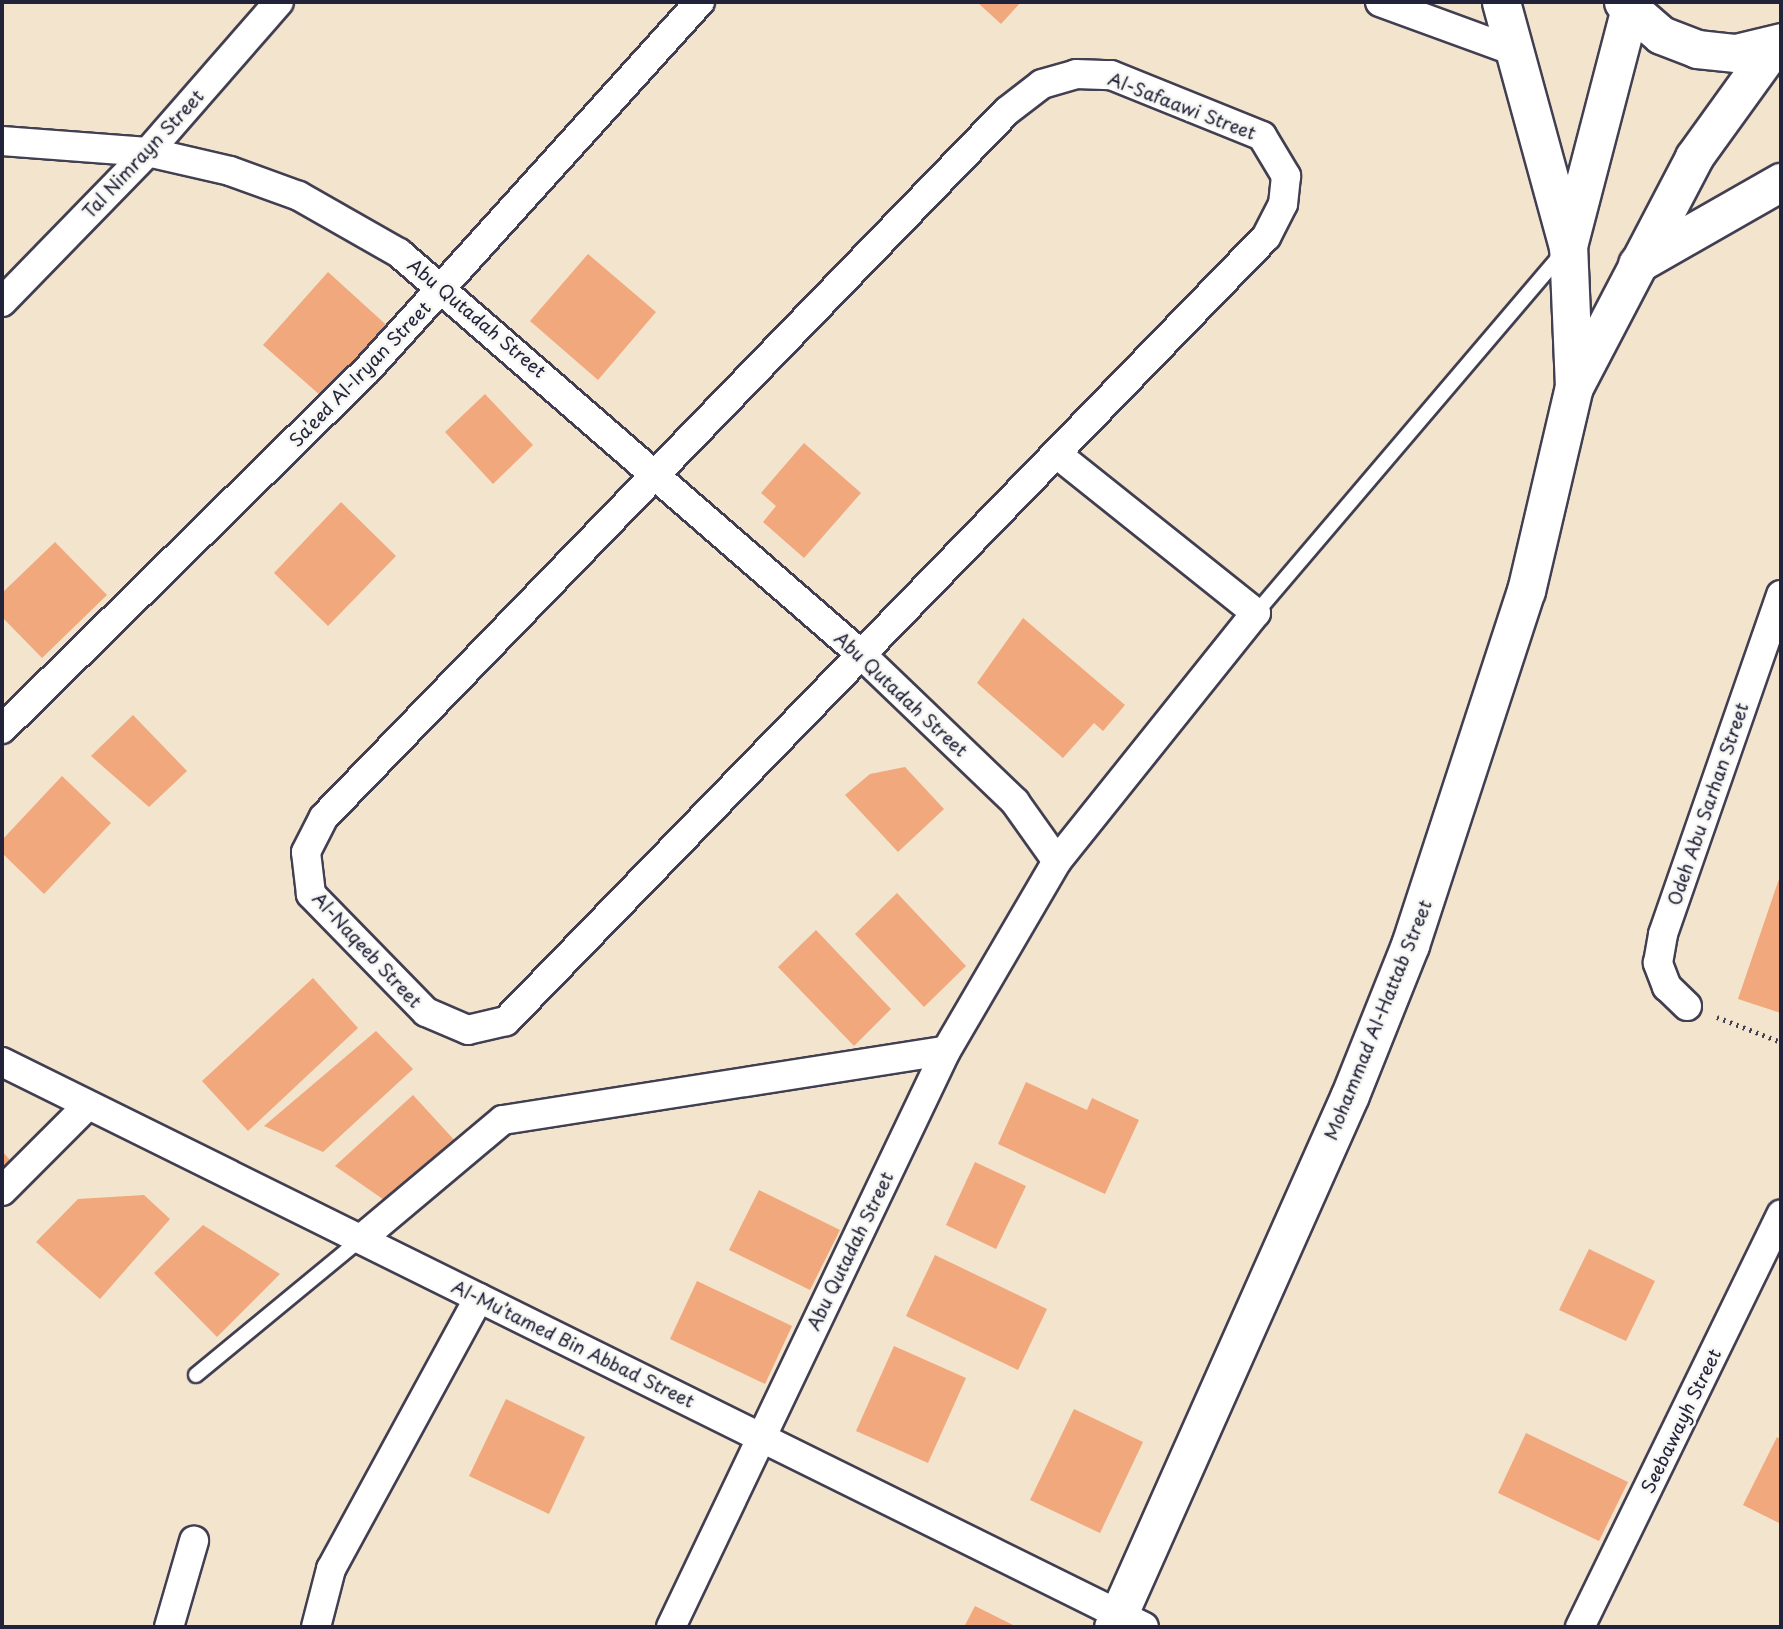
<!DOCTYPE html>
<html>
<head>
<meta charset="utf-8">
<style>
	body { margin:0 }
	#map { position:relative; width:1783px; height:1629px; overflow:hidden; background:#f3e4ce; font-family:"Playpen Sans",sans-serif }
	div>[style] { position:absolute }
	.building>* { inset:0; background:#f1a87d }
	.path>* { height:4.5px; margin-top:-2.25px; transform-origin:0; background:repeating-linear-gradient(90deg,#413f51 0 2px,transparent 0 7px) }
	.roads { filter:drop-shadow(2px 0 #413f51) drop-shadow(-2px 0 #413f51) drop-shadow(0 2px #413f51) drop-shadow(0 -2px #413f51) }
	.service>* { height:14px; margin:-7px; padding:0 7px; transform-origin:7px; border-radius:7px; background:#fff }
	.minor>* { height:28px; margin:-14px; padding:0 14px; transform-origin:14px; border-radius:14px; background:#fff }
	.tertiary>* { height:37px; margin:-18.5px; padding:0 18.5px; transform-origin:18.5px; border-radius:18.5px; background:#fff }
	span { translate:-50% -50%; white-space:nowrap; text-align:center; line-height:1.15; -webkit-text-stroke:5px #f6f6f2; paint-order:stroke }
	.street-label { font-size:18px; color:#22223b }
	.frame { position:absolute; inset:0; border:4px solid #22223b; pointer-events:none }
</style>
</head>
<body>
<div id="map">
	<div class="building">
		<div style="clip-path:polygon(977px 2px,1021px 2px,1001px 24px)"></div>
		<div style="clip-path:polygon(588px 254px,656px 312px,598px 380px,530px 321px)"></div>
		<div style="clip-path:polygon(328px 272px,393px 331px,329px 403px,263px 345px)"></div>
		<div style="clip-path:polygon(485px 394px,533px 445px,493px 484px,445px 432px)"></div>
		<div style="clip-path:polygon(804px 443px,861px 493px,804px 558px,763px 522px,776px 506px,761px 493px)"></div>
		<div style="clip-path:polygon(341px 502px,396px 556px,328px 626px,274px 573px)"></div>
		<div style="clip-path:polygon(55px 542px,107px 595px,42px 658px,2px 617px,2px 593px)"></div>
		<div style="clip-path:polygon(1023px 618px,1125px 705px,1103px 731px,1094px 723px,1063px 758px,977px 683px)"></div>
		<div style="clip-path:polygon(133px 715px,187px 771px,149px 807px,91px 756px)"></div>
		<div style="clip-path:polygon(905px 767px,944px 809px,898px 852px,845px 795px,870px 774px)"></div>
		<div style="clip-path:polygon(62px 776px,111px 823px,44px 894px,2px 853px,2px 840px)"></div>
		<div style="clip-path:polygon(1781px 873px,1781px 1013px,1738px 999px)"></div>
		<div style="clip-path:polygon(897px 893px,966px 966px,924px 1007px,855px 934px)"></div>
		<div style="clip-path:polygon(816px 930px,891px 1009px,854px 1046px,778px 967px)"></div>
		<div style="clip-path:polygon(313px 978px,358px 1028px,248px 1131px,202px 1081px)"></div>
		<div style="clip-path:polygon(376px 1031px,413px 1069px,323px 1152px,264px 1126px)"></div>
		<div style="clip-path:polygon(1026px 1082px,1087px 1110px,1092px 1098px,1139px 1120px,1105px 1194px,998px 1144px)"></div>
		<div style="clip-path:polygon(413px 1095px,457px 1143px,390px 1204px,335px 1166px)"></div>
		<div style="clip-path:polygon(2px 1151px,10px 1160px,2px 1168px)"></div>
		<div style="clip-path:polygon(975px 1162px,1026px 1186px,996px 1249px,946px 1225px)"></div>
		<div style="clip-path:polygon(759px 1190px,840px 1230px,810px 1290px,729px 1250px)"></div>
		<div style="clip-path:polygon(144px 1195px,170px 1219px,100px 1299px,36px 1242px,78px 1199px)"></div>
		<div style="clip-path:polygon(203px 1225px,280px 1274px,217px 1337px,154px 1273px)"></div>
		<div style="clip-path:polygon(1589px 1249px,1655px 1281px,1626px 1341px,1559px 1310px)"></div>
		<div style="clip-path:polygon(935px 1255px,1047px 1309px,1018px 1370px,906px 1316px)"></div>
		<div style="clip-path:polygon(697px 1281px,792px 1326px,765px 1384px,670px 1339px)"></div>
		<div style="clip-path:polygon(894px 1346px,966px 1378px,928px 1463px,856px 1431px)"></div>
		<div style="clip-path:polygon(506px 1399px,585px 1437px,549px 1514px,469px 1476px)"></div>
		<div style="clip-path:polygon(1074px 1409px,1143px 1442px,1100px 1533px,1030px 1500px)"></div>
		<div style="clip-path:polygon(1526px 1433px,1628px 1482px,1599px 1541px,1498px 1493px)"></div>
		<div style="clip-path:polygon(1777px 1437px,1781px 1440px,1781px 1524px,1743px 1505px)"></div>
		<div style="clip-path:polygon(975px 1606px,1017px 1627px,964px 1627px)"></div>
	</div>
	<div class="path">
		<div style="left:1717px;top:1017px;width:69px;rotate:21.3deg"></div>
	</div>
	<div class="roads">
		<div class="service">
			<div style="left:1256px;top:613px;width:472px;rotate:-49.6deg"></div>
			<div style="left:196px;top:1375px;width:214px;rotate:-39.5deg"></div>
		</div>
		<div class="minor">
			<div style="left:1380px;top:2px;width:146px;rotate:20.1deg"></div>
			<div style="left:1076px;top:74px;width:35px;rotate:2deg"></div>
			<div style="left:1111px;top:75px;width:163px;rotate:22deg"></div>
			<div style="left:1262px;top:136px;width:47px;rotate:59deg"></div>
			<div style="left:1286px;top:176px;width:28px;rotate:96deg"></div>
			<div style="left:1283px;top:204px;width:37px;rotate:117deg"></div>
			<div style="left:1266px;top:237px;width:1092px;rotate:134.11deg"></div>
			<div style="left:506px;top:1021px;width:39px;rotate:167deg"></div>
			<div style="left:468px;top:1030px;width:46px;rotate:-156.8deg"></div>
			<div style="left:426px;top:1012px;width:165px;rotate:-134.3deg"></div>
			<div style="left:311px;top:894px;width:42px;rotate:-96.8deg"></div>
			<div style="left:306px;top:852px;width:39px;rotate:-63deg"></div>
			<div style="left:324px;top:817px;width:982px;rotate:-45.95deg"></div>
			<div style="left:1007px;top:111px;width:44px;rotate:-37.6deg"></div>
			<div style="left:1042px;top:84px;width:35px;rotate:-16deg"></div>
			<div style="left:2px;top:141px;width:146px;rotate:4.3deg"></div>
			<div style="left:148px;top:152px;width:84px;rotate:13deg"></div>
			<div style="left:230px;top:171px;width:73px;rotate:19.9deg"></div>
			<div style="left:299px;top:196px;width:115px;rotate:29.7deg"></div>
			<div style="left:399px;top:253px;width:616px;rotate:40.98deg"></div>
			<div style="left:864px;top:657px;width:209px;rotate:43.8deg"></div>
			<div style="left:1015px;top:802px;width:72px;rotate:54.6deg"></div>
			<div style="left:2px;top:302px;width:209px;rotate:-45.8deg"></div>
			<div style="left:148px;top:152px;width:199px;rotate:-48.9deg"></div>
			<div style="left:2px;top:729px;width:513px;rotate:-44.53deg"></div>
			<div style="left:368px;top:369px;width:495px;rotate:-47.9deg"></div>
			<div style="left:1687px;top:1006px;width:28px;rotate:-136deg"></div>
			<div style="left:1667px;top:987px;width:26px;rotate:-111deg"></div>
			<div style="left:1658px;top:963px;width:29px;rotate:-80deg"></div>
			<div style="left:1663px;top:934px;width:359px;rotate:-70.8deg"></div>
			<div style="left:2px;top:1062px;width:1274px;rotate:26.32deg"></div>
			<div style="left:2px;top:1191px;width:120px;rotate:-45deg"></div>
			<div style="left:361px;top:1239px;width:185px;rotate:-40deg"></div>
			<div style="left:503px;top:1120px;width:448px;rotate:-8.9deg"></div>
			<div style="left:169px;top:1627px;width:90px;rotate:-73.8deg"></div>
			<div style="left:316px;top:1627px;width:60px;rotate:-75.5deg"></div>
			<div style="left:331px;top:1569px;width:309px;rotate:-61.4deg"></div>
			<div style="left:671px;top:1627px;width:638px;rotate:-64.48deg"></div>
			<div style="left:946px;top:1051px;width:220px;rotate:-59.7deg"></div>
			<div style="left:1057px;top:861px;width:318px;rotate:-51.3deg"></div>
			<div style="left:1256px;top:613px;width:253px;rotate:-141.4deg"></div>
			<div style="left:1580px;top:1627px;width:459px;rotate:-64deg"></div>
		</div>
		<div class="tertiary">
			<div style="left:1501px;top:2px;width:251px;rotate:74.7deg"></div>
			<div style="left:1623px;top:2px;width:50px;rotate:41deg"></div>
			<div style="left:1661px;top:35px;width:39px;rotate:21deg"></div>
			<div style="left:1697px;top:49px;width:39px;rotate:6deg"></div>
			<div style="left:1736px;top:53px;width:46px;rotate:-13.7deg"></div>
			<div style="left:1637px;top:264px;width:166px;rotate:-29.7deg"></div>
			<div style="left:1574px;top:387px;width:141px;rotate:-92.4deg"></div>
			<div style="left:1568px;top:246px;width:243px;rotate:-75.4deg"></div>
			<div style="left:1113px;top:1627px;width:582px;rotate:-65.99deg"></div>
			<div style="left:1350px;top:1095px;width:162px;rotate:-68.2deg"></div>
			<div style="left:1410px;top:945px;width:373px;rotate:-71.9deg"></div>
			<div style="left:1526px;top:591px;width:210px;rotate:-76.8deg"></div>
			<div style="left:1574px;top:387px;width:259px;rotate:-62.4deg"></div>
			<div style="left:1694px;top:157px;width:137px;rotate:-54.2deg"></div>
		</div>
	</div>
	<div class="street-label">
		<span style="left:1182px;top:106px;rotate:21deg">Al-Safaawi Street</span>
		<span style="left:143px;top:154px;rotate:-47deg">Tal Nimrayn Street</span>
		<span style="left:477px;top:318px;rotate:40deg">Abu Qutadah Street</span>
		<span style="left:360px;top:374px;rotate:-46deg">Sa’eed Al-Iryan Street</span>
		<span style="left:901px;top:694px;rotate:43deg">Abu Qutadah Street</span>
		<span style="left:1708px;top:804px;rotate:-71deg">Odeh Abu Sarhan Street</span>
		<span style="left:367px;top:950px;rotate:47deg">Al-Naqeeb Street</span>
		<span style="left:1378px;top:1020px;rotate:-68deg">Mohammad Al-Hattab Street</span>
		<span style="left:850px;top:1251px;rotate:-64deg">Abu Qutadah Street</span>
		<span style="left:573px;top:1344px;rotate:26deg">Al-Mu’tamed Bin Abbad Street</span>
		<span style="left:1681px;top:1421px;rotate:-64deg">Seebawayh Street</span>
	</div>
	<div class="frame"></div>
</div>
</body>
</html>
